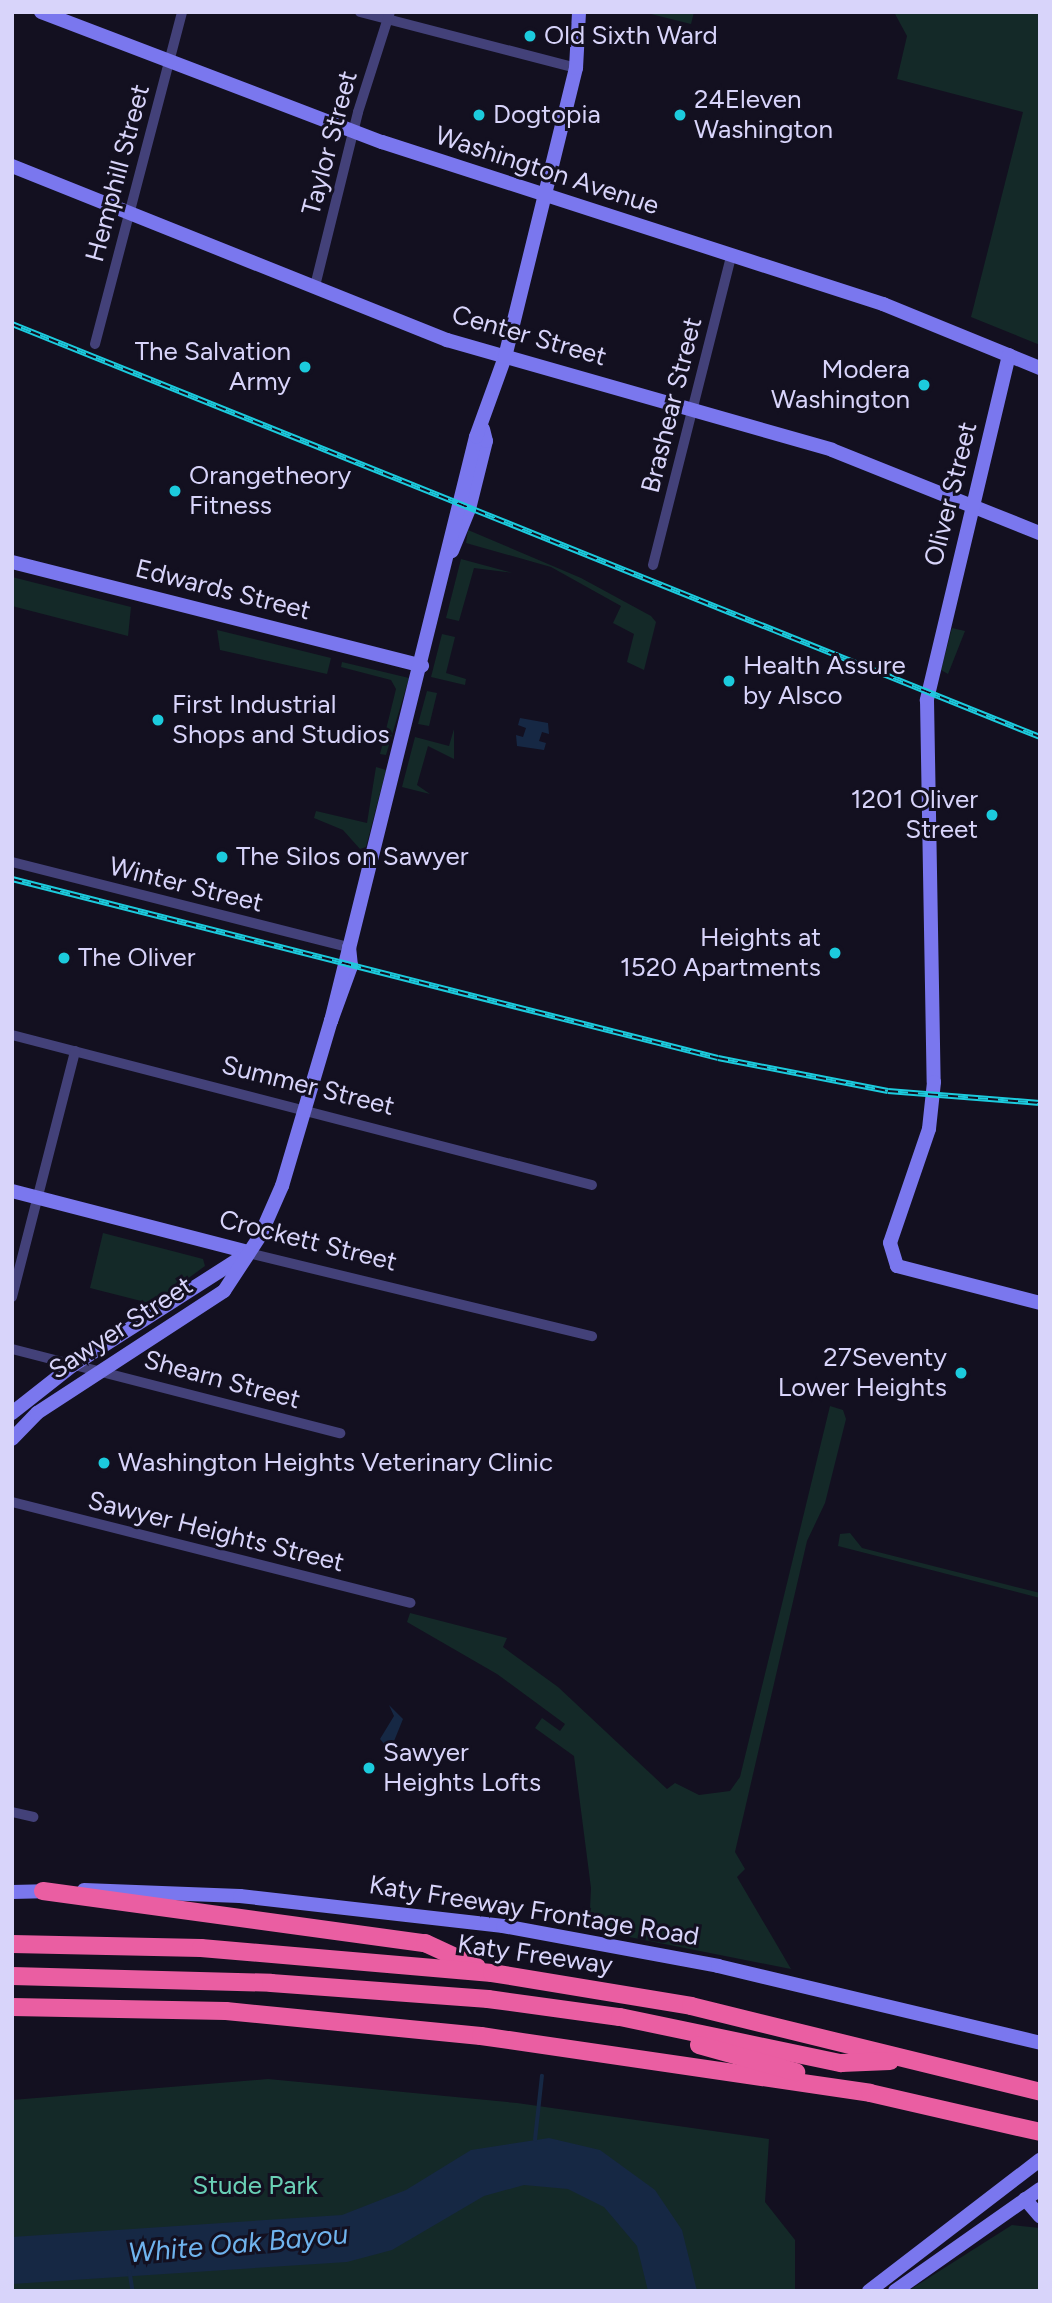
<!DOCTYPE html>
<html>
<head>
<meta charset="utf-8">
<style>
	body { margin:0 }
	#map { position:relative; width:1052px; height:2303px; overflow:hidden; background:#131020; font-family:Figtree,sans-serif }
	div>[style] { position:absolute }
	.green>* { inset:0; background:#142928 }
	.water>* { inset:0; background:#162844 }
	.stream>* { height:3.5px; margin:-1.75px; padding:0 1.75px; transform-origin:1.75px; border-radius:1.75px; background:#162844 }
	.street>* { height:10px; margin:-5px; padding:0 5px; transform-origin:5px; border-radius:5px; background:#434179 }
	.secondary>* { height:14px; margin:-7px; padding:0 7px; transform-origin:7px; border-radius:7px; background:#7a77ee }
	.highway>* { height:18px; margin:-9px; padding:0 9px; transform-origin:9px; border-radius:9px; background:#ea5ea2 }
	.rail>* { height:6px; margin-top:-3px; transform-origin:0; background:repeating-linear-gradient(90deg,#131020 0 10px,#1ccbdd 0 20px); box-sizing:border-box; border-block:2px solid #1ccbdd }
	.dots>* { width:19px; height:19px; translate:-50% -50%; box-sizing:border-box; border:4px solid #131020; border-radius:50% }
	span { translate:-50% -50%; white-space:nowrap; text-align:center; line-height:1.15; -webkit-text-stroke:6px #131020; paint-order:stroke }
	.poi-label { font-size:26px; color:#d8d4fa }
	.left { translate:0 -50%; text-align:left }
	.right { translate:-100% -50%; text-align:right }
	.street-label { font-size:26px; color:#d8d4fa }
	.park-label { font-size:26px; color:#6ad0b6 }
	.water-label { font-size:28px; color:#6fb3ed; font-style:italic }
	.frame { position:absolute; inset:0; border:14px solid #d8d4fa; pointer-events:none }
</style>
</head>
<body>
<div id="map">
	<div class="green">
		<div style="clip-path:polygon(643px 12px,694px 12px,691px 24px)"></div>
		<div style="clip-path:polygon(894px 12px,1040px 12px,1040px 345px,971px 317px,1023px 112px,897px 79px,907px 36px)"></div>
		<div style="clip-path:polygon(468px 530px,581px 578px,651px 616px,656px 622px,644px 670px,627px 662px,634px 634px,613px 623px,621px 606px,551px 567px,466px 543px)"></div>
		<div style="clip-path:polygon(461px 559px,513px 573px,474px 568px,459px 621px,446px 618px)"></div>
		<div style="clip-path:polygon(12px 577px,131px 607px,128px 636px,12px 606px)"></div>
		<div style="clip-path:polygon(952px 628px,965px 631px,948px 674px,941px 670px)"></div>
		<div style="clip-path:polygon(217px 630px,331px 658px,327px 674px,220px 650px)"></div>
		<div style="clip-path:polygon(442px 634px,455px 637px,446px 673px,466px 679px,465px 685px,431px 677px)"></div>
		<div style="clip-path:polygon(342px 662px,409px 678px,386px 755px,380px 754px,396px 689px,391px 680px,341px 667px)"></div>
		<div style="clip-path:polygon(427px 691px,437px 693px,429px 726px,418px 724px)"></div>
		<div style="clip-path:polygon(454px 729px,454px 759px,428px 746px,417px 785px,430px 794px,402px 787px,415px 737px,449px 746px)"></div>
		<div style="clip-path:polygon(376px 767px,386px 770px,366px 847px,360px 849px,343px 830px,314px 818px,316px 811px,367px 823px)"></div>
		<div style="clip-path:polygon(103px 1233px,203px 1259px,205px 1266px,153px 1304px,90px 1288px)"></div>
		<div style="clip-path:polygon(830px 1406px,843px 1410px,846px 1419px,825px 1503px,807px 1541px,735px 1852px,745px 1869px,737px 1877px,791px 1969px,589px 1929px,591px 1888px,574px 1756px,535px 1728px,542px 1718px,560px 1731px,565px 1724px,497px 1674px,407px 1622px,410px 1613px,507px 1638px,503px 1647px,558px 1687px,667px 1789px,675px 1783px,699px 1795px,730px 1791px,740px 1777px)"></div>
		<div style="clip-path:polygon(850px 1533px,862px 1548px,1040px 1593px,1040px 1598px,838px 1546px,840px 1534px)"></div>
		<div style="clip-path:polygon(268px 2079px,517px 2103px,769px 2139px,765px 2202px,795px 2240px,795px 2291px,12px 2291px,12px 2100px)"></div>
		<div style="clip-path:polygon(1012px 2225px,1040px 2228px,1040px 2291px,908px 2291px)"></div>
	</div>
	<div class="water">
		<div style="clip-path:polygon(520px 718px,548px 723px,549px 734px,542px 732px,539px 741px,546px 743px,544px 750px,517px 746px,516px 735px,523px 737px,526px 728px,518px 725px)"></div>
		<div style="clip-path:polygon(389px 1705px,403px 1719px,390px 1751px,380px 1739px,394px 1716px)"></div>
		<div style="clip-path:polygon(549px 2138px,600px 2150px,655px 2190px,682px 2230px,697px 2291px,648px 2291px,637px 2246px,604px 2207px,568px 2189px,524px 2185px,484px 2196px,392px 2250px,347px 2262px,12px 2284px,12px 2237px,342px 2215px,406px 2190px,471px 2150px)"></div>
	</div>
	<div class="stream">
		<div style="left:535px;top:2140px;width:64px;rotate:-83.8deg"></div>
		<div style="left:130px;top:2272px;width:19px;rotate:81deg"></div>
	</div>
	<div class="street">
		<div style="left:360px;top:12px;width:223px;rotate:14.5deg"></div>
		<div style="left:315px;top:286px;width:179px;rotate:-76.1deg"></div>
		<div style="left:358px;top:112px;width:105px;rotate:-72.3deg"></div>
		<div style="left:95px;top:344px;width:343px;rotate:-75.3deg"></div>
		<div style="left:653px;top:565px;width:319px;rotate:-75.8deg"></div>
		<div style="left:12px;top:862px;width:348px;rotate:14.2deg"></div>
		<div style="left:12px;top:1035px;width:599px;rotate:14.5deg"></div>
		<div style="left:248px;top:1253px;width:354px;rotate:13.6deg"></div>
		<div style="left:12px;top:1297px;width:254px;rotate:-75.6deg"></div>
		<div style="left:12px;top:1349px;width:339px;rotate:14.4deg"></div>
		<div style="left:12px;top:1502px;width:411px;rotate:14.2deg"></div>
		<div style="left:12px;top:1812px;width:22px;rotate:13deg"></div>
	</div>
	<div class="secondary">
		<div style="left:41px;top:12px;width:365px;rotate:20.9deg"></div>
		<div style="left:382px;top:142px;width:527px;rotate:17.92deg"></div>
		<div style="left:883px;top:304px;width:170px;rotate:22.2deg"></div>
		<div style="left:12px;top:166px;width:469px;rotate:21.8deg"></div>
		<div style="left:447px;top:340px;width:400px;rotate:15.9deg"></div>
		<div style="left:832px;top:450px;width:224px;rotate:21.8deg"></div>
		<div style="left:1009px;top:355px;width:355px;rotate:103.4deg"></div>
		<div style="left:927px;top:700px;width:382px;rotate:89deg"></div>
		<div style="left:934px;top:1082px;width:47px;rotate:96.1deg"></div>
		<div style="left:929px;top:1129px;width:120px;rotate:108.9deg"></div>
		<div style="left:890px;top:1243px;width:24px;rotate:73deg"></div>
		<div style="left:897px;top:1266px;width:148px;rotate:14.5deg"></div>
		<div style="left:452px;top:551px;width:45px;rotate:-68deg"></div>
		<div style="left:469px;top:509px;width:70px;rotate:-76deg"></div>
		<div style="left:486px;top:441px;width:12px;rotate:-104deg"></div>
		<div style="left:12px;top:562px;width:423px;rotate:14.2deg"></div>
		<div style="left:331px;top:1021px;width:59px;rotate:-70deg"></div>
		<div style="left:351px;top:966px;width:19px;rotate:-96deg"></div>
		<div style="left:12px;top:1191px;width:244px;rotate:14.5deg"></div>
		<div style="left:12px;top:1413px;width:78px;rotate:-38.2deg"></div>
		<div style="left:73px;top:1365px;width:208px;rotate:-32.6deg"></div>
		<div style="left:12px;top:1439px;width:36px;rotate:-46deg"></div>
		<div style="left:37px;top:1413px;width:223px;rotate:-33.1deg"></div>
		<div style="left:224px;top:1291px;width:66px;rotate:-56.8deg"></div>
		<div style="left:260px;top:1236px;width:55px;rotate:-66.3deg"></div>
		<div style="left:282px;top:1186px;width:172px;rotate:-73.5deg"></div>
		<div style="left:331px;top:1021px;width:602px;rotate:-76.06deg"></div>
		<div style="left:476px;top:437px;width:85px;rotate:-70.1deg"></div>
		<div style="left:505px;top:357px;width:298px;rotate:-76.2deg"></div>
		<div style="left:576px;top:68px;width:56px;rotate:-86.9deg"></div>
		<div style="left:84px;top:1890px;width:156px;rotate:2.2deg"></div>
		<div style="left:240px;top:1896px;width:265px;rotate:6.5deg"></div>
		<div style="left:503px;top:1926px;width:219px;rotate:10.5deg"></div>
		<div style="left:718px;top:1966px;width:331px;rotate:13.4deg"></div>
		<div style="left:12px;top:1892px;width:41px;rotate:-1.4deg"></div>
		<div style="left:1025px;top:2199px;width:23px;rotate:49deg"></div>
		<div style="left:869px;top:2291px;width:215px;rotate:-37.5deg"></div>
		<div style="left:895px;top:2291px;width:177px;rotate:-35.1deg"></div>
	</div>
	<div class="highway">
		<div style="left:43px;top:1891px;width:386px;rotate:7.8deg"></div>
		<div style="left:425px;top:1943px;width:57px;rotate:24.8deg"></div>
		<div style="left:12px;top:1944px;width:189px;rotate:1.2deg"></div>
		<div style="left:201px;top:1948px;width:292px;rotate:4.9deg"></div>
		<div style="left:492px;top:1973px;width:202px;rotate:9.4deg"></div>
		<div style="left:691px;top:2006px;width:359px;rotate:13.8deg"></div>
		<div style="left:12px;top:1976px;width:259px;rotate:1.5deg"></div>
		<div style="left:271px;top:1983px;width:218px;rotate:4.2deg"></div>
		<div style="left:488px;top:1999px;width:133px;rotate:7.8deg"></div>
		<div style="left:620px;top:2017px;width:226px;rotate:11.8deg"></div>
		<div style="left:841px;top:2063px;width:49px;rotate:-2.3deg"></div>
		<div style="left:12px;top:2007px;width:214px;rotate:1.1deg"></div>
		<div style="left:226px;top:2011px;width:256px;rotate:5.6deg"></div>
		<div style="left:481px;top:2036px;width:393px;rotate:8.3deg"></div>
		<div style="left:870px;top:2093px;width:174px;rotate:12.9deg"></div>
		<div style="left:699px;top:2045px;width:101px;rotate:15.6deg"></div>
	</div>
	<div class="rail">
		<div style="left:12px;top:324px;width:1108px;rotate:21.89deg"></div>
		<div style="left:12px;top:879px;width:728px;rotate:14.23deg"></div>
		<div style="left:718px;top:1058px;width:173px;rotate:11deg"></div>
		<div style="left:888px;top:1091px;width:152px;rotate:4.5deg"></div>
	</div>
	<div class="dots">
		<div style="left:530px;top:36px;background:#1ccbdd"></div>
		<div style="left:479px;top:115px;background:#1ccbdd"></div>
		<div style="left:680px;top:115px;background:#1ccbdd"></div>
		<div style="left:305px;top:367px;background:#1ccbdd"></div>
		<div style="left:924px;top:385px;background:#1ccbdd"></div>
		<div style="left:175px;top:491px;background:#1ccbdd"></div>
		<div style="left:729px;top:681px;background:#1ccbdd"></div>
		<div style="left:158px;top:720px;background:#1ccbdd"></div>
		<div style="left:992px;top:815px;background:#1ccbdd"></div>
		<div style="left:222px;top:857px;background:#1ccbdd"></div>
		<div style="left:835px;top:953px;background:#1ccbdd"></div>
		<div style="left:64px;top:958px;background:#1ccbdd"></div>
		<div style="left:961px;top:1373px;background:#1ccbdd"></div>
		<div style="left:104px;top:1463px;background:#1ccbdd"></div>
		<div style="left:369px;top:1768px;background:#1ccbdd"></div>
	</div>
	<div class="poi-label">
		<span class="left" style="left:544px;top:36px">Old Sixth Ward</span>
		<span class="left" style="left:694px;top:115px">24Eleven<br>Washington</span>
		<span class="left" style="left:493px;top:115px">Dogtopia</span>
		<span class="right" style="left:291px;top:367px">The Salvation<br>Army</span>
		<span class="right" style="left:910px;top:385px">Modera<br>Washington</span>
		<span class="left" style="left:189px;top:491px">Orangetheory<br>Fitness</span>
		<span class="left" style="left:743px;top:681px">Health Assure<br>by Alsco</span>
		<span class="left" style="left:172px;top:720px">First Industrial<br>Shops and Studios</span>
		<span class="right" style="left:978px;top:815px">1201 Oliver<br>Street</span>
		<span class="left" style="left:236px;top:857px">The Silos on Sawyer</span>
		<span class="right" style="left:821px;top:953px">Heights at<br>1520 Apartments</span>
		<span class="left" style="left:78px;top:958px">The Oliver</span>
		<span class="right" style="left:947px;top:1373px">27Seventy<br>Lower Heights</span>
		<span class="left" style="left:118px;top:1463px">Washington Heights Veterinary Clinic</span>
		<span class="left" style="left:383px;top:1768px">Sawyer<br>Heights Lofts</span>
	</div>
	<div class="street-label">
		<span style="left:330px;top:143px;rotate:-75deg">Taylor Street</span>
		<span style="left:547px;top:171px;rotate:18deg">Washington Avenue</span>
		<span style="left:118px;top:173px;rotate:-75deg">Hemphill Street</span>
		<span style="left:529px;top:336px;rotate:16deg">Center Street</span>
		<span style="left:672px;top:405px;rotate:-76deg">Brashear Street</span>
		<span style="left:951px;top:494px;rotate:-76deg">Oliver Street</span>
		<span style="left:223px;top:590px;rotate:14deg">Edwards Street</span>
		<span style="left:186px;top:885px;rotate:14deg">Winter Street</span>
		<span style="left:308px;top:1086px;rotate:14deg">Summer Street</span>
		<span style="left:308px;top:1241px;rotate:14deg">Crockett Street</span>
		<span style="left:121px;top:1328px;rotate:-33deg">Sawyer Street</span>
		<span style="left:222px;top:1380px;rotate:15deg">Shearn Street</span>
		<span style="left:216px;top:1532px;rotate:14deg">Sawyer Heights Street</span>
		<span style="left:534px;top:1911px;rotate:9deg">Katy Freeway Frontage Road</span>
		<span style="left:535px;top:1955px;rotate:8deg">Katy Freeway</span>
	</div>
	<div class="park-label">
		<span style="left:255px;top:2186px">Stude Park</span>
	</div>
	<div class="water-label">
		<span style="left:238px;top:2243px;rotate:-5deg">White Oak Bayou</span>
	</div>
	<div class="frame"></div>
</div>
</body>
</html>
